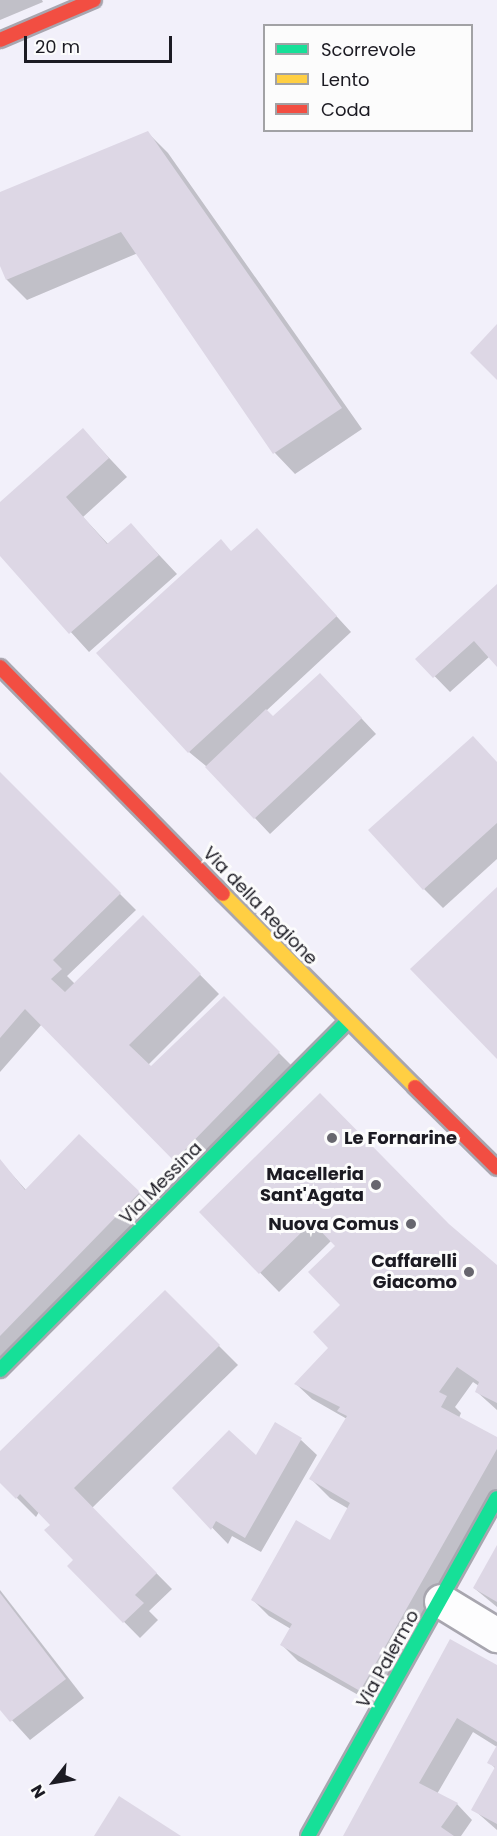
<!DOCTYPE html>
<html>
<head>
<meta charset="utf-8">
<style>
	body { margin:0 }
	#map { position:relative; width:497px; height:1836px; overflow:hidden; background:#f2f0fa; font-family:Poppins,sans-serif }
	div>[style] { position:absolute }
	.shadow>* { inset:0; background:#0003 }
	.building>* { inset:0; background:#ddd7e5 }
	.roads { filter:drop-shadow(2px 0 #a8a6af) drop-shadow(-2px 0 #a8a6af) drop-shadow(0 2px #a8a6af) drop-shadow(0 -2px #a8a6af) }
	.street>* { height:33px; margin:-16.5px; padding:0 16.5px; transform-origin:16.5px; border-radius:16.5px; background:#fdfdfe }
	.fast>* { height:14px; margin:-7px; padding:0 7px; transform-origin:7px; border-radius:7px; background:#16e098 }
	.slow>* { height:14px; margin:-7px; padding:0 7px; transform-origin:7px; border-radius:7px; background:#ffcf43 }
	.jam>* { height:14px; margin:-7px; padding:0 7px; transform-origin:7px; border-radius:7px; background:#f24e42 }
	.dots>* { width:16px; height:16px; translate:-50% -50%; box-sizing:border-box; border:3px solid #fcfcfc; border-radius:50% }
	span { translate:-50% -50%; white-space:nowrap; text-align:center; line-height:1.15; -webkit-text-stroke:6px #fcfcfc; paint-order:stroke }
	.street-label { font-size:18px; color:#1c1b23 }
	.poi-label { font-size:18px; color:#1c1b23; font-weight:700 }
	.left { translate:0 -50%; text-align:left }
	.right { translate:-100% -50%; text-align:right }
	.legend { position:absolute; left:263px; top:24px; width:210px; height:108px; box-sizing:border-box; background:#fcfcfc; border:2px solid #a2a2a5; margin:0; padding:8px 10px; list-style:none; font-size:18px; color:#1c1b23 }
	.legend li { display:flex; align-items:center; gap:12px; height:30px }
	.legend b { width:30px; border:2px solid #a2a2a5 }
	.north { position:absolute; left:24px; top:1752px; width:60px; height:60px; -webkit-text-stroke:4px #fcfcfc; paint-order:stroke; rotate:239deg; font-size:16px; font-weight:700; line-height:24px; text-align:center; color:#1c1b23 }
	.north::after { content:''; display:block; margin:auto; width:21px; height:27px; background:#1c1b23; clip-path:polygon(50% 0,100% 100%,50% 72%,0 100%) }
	.scale { position:absolute; left:24px; top:36px; width:148px; height:27px; box-sizing:border-box; border:3px solid #1c1b23; border-top:0; padding-left:8px; font-size:18px; line-height:21px; white-space:nowrap; color:#1c1b23; -webkit-text-stroke:4px #fcfcfc; paint-order:stroke }
</style>
</head>
<body>
<div id="map">
	<div class="shadow">
		<div style="clip-path:polygon(0 0,42px 0,43px 2px,0 20px)"></div>
		<div style="clip-path:polygon(148px 133px,168px 153px,362px 429px,295px 474px,275px 453px,138px 253px,27px 300px,7px 280px,0 262px,0 193px)"></div>
		<div style="clip-path:polygon(83px 430px,127px 477px,83px 517px,109px 545px,131px 525px,177px 574px,89px 652px,0 554px,0 504px)"></div>
		<div style="clip-path:polygon(257px 530px,351px 632px,266px 711px,273px 718px,336px 691px,376px 734px,270px 834px,206px 766px,189px 752px,232px 552px)"></div>
		<div style="clip-path:polygon(497px 586px,497px 664px,490px 656px,450px 692px,418px 659px)"></div>
		<div style="clip-path:polygon(497px 762px,497px 859px,443px 908px,424px 889px)"></div>
		<div style="clip-path:polygon(0 774px,136px 910px,67px 976px,75px 984px,143px 917px,219px 994px,148px 1065px,151px 1068px,224px 998px,298px 1072px,194px 1179px,42px 1024px,0 1072px)"></div>
		<div style="clip-path:polygon(0 1161px,26px 1190px,139px 1193px,155px 1208px,0 1377px)"></div>
		<div style="clip-path:polygon(201px 1212px,450px 1227px,497px 1267px,497px 1410px,477px 1392px,479px 1386px,473px 1382px,455px 1407px,461px 1413px,459px 1418px,497px 1438px,497px 1492px,376px 1705px,298px 1661px,282px 1645px,291px 1629px,269px 1616px,253px 1600px,331px 1542px,349px 1509px,330px 1498px,311px 1479px,347px 1419px,312px 1399px,296px 1384px,331px 1348px,342px 1305px,337px 1246px,332px 1240px,279px 1292px)"></div>
		<div style="clip-path:polygon(165px 1292px,238px 1365px,92px 1508px,172px 1589px,149px 1611px,158px 1620px,140px 1638px,69px 1566px,75px 1560px,52px 1525px,39px 1512px,36px 1517px,0 1481px,0 1453px)"></div>
		<div style="clip-path:polygon(301px 1440px,317px 1455px,261px 1552px,232px 1536px,228px 1544px,174px 1488px)"></div>
		<div style="clip-path:polygon(497px 1548px,497px 1607px,474px 1588px)"></div>
		<div style="clip-path:polygon(0 1590px,84px 1698px,30px 1740px,0 1707px)"></div>
		<div style="clip-path:polygon(497px 1667px,497px 1747px,473px 1732px,437px 1794px,457px 1804px,472px 1820px,461px 1836px,345px 1836px)"></div>
		<div style="clip-path:polygon(497px 1748px,497px 1830px,473px 1809px,496px 1769px,489px 1762px)"></div>
	</div>
	<div class="building">
		<div style="clip-path:polygon(148px 131px,342px 408px,273px 454px,121px 232px,6px 280px,0 266px,0 192px)"></div>
		<div style="clip-path:polygon(497px 324px,497px 380px,470px 353px)"></div>
		<div style="clip-path:polygon(83px 428px,109px 458px,66px 497px,107px 544px,131px 523px,159px 555px,69px 634px,0 556px,0 502px)"></div>
		<div style="clip-path:polygon(257px 528px,337px 616px,188px 753px,96px 653px,221px 539px,231px 551px)"></div>
		<div style="clip-path:polygon(497px 584px,497px 667px,474px 641px,433px 678px,415px 659px)"></div>
		<div style="clip-path:polygon(320px 673px,362px 718px,254px 819px,205px 767px,266px 709px,273px 716px)"></div>
		<div style="clip-path:polygon(473px 736px,497px 762px,497px 823px,423px 890px,368px 830px)"></div>
		<div style="clip-path:polygon(0 772px,121px 893px,53px 960px,62px 969px,51px 979px,65px 992px,143px 915px,201px 974px,129px 1045px,151px 1066px,224px 996px,280px 1052px,174px 1161px,25px 1009px,0 1038px)"></div>
		<div style="clip-path:polygon(497px 887px,497px 1059px,410px 969px)"></div>
		<div style="clip-path:polygon(320px 1093px,449px 1224px,497px 1265px,497px 1403px,475px 1392px,479px 1382px,457px 1367px,439px 1392px,447px 1396px,441px 1407px,497px 1437px,497px 1449px,360px 1691px,280px 1645px,292px 1624px,251px 1600px,296px 1520px,330px 1540px,350px 1503px,309px 1479px,347px 1416px,337px 1411px,340px 1407px,294px 1384px,328px 1348px,313px 1332px,340px 1305px,308px 1272px,335px 1246px,312px 1222px,259px 1274px,199px 1212px)"></div>
		<div style="clip-path:polygon(79px 1134px,140px 1192px,0 1336px,0 1159px,25px 1190px)"></div>
		<div style="clip-path:polygon(165px 1290px,220px 1345px,74px 1488px,157px 1573px,135px 1595px,144px 1603px,123px 1623px,67px 1566px,73px 1560px,44px 1530px,50px 1525px,20px 1494px,16px 1499px,0 1483px,0 1451px)"></div>
		<div style="clip-path:polygon(275px 1422px,302px 1438px,245px 1538px,216px 1521px,211px 1530px,172px 1488px,229px 1430px,256px 1455px)"></div>
		<div style="clip-path:polygon(497px 1545px,497px 1602px,473px 1588px)"></div>
		<div style="clip-path:polygon(0 1593px,66px 1679px,10px 1722px,0 1710px)"></div>
		<div style="clip-path:polygon(450px 1639px,497px 1665px,497px 1742px,457px 1718px,419px 1783px,458px 1803px,441px 1827px,454px 1836px,343px 1836px)"></div>
		<div style="clip-path:polygon(497px 1745px,497px 1824px,471px 1810px,495px 1767px,487px 1763px)"></div>
		<div style="clip-path:polygon(119px 1796px,181px 1836px,94px 1836px)"></div>
	</div>
	<div class="roads">
		<div class="street">
			<div style="left:441px;top:1601px;width:66px;rotate:31.3deg"></div>
		</div>
		<div class="fast">
			<div style="left:0;top:1370px;width:493px;rotate:-45.1deg"></div>
			<div style="left:308px;top:1836px;width:387px;rotate:-60.8deg"></div>
		</div>
		<div class="slow">
			<div style="left:223px;top:894px;width:272px;rotate:45.1deg"></div>
		</div>
		<div class="jam">
			<div style="left:0;top:40px;width:102px;rotate:-23.1deg"></div>
			<div style="left:0;top:667px;width:318px;rotate:45.5deg"></div>
			<div style="left:415px;top:1087px;width:115px;rotate:44.6deg"></div>
		</div>
	</div>
	<div class="dots">
		<div style="left:332px;top:1138px;background:#67666e"></div>
		<div style="left:376px;top:1185px;background:#67666e"></div>
		<div style="left:411px;top:1224px;background:#67666e"></div>
		<div style="left:469px;top:1272px;background:#67666e"></div>
	</div>
	<div class="street-label">
		<span style="left:260px;top:906px;rotate:46deg">Via della Regione</span>
		<span style="left:161px;top:1183px;rotate:-45deg">Via Messina</span>
		<span style="left:388px;top:1659px;rotate:-61deg">Via Palermo</span>
	</div>
	<div class="poi-label">
		<span class="left" style="left:344px;top:1138px">Le Fornarine</span>
		<span class="right" style="left:364px;top:1185px">Macelleria<br>Sant'Agata</span>
		<span class="right" style="left:399px;top:1224px">Nuova Comus</span>
		<span class="right" style="left:457px;top:1272px">Caffarelli<br>Giacomo</span>
	</div>
	<ul class="legend">
	<li><b style="height:8px;background:#16e098"></b>Scorrevole</li>
	<li><b style="height:8px;background:#ffcf43"></b>Lento</li>
	<li><b style="height:8px;background:#f24e42"></b>Coda</li>
	</ul>
	<div class="north">N</div>
	<div class="scale">20 m</div>
</div>
</body>
</html>
